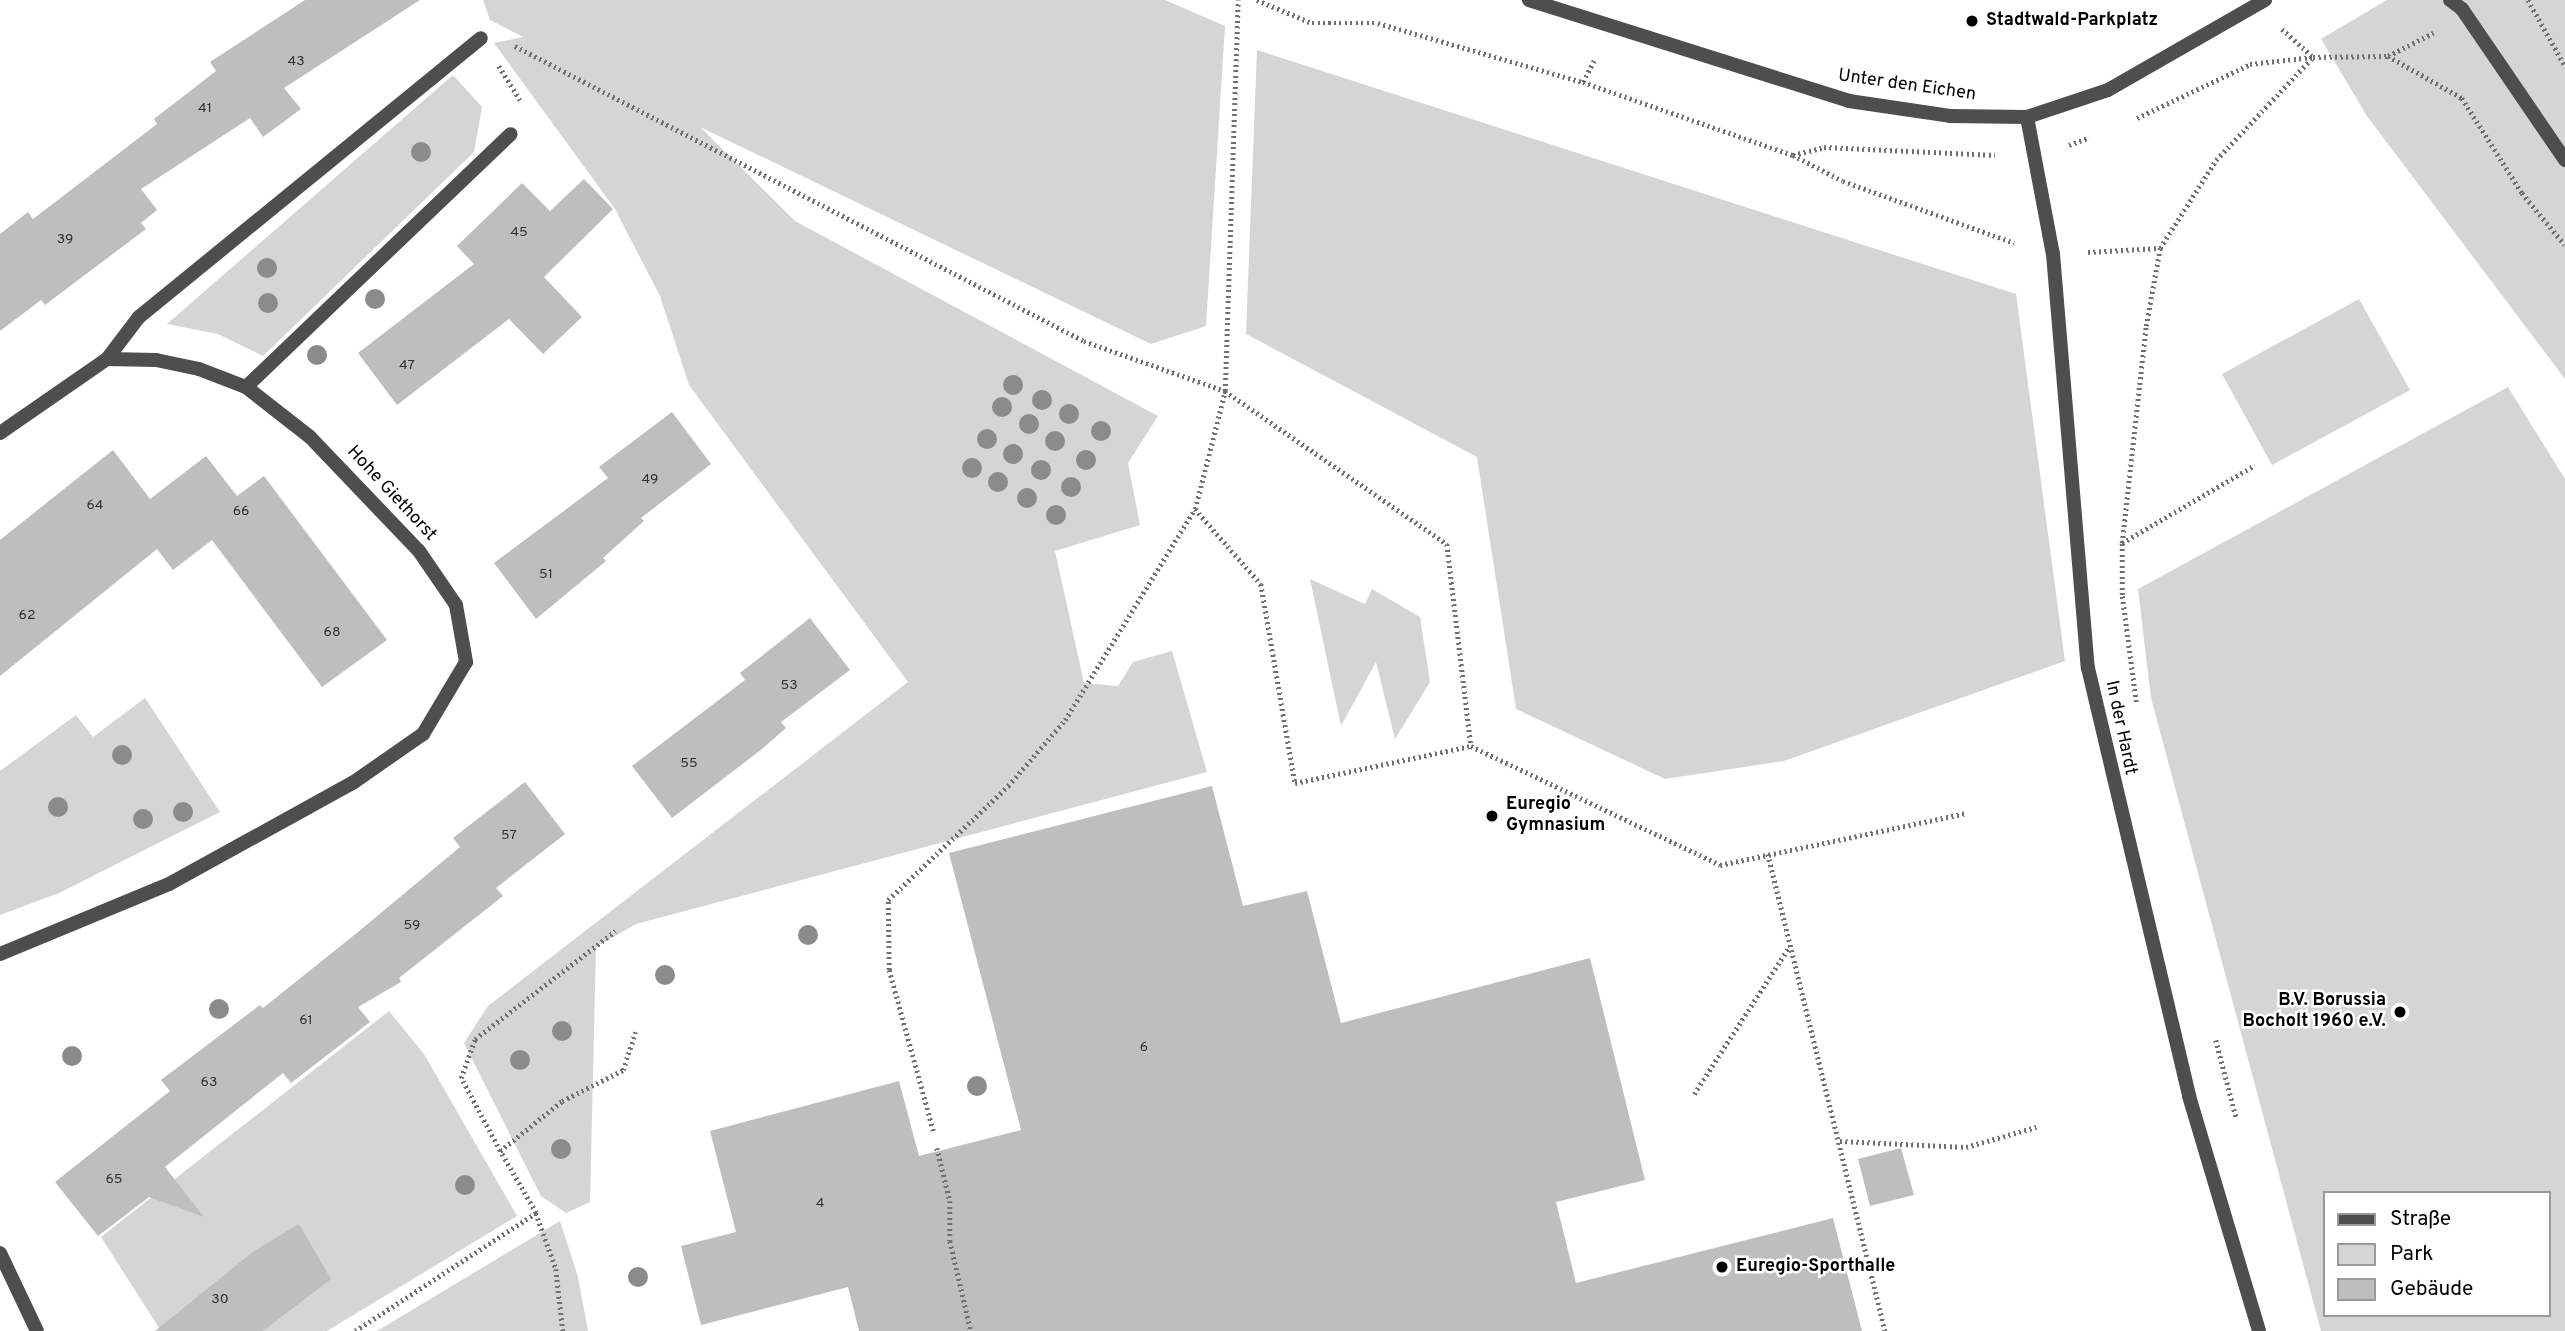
<!DOCTYPE html>
<html>
<head>
<meta charset="utf-8">
<style>
	body { margin:0 }
	#map { position:relative; width:2565px; height:1331px; overflow:hidden; background:#fff; font-family:Overpass,sans-serif }
	div>[style] { position:absolute }
	.green>* { inset:0; background:#d5d5d5 }
	.building>* { inset:0; background:#bebebe }
	.path>* { height:4.5px; margin-top:-2.25px; transform-origin:0; background:repeating-linear-gradient(90deg,#707070 0 2px,transparent 0 5.5px) }
	.service>* { height:14px; margin:-7px; padding:0 7px; transform-origin:7px; border-radius:7px; background:#4e4e4e }
	.minor>* { height:14px; margin:-7px; padding:0 7px; transform-origin:7px; border-radius:7px; background:#4e4e4e }
	.tertiary>* { height:14px; margin:-7px; padding:0 7px; transform-origin:7px; border-radius:7px; background:#4e4e4e }
	.trees>* { width:20px; height:20px; margin:-10px; border-radius:50%; background:#8b8b8b }
	.dots>* { width:19px; height:19px; translate:-50% -50%; box-sizing:border-box; border:4px solid #fff; border-radius:50% }
	span { translate:-50% -50%; white-space:nowrap; text-align:center; line-height:1.15; -webkit-text-stroke:5px #fff; paint-order:stroke }
	.number-label { font-size:14px; color:#303030 }
	.number-label span { -webkit-text-stroke-width:0 }
	.poi-label { font-size:18px; color:#000; font-weight:700 }
	.left { translate:0 -50%; text-align:left }
	.right { translate:-100% -50%; text-align:right }
	.street-label { font-size:18px; color:#000 }
	.legend { position:absolute; left:2323px; top:1191px; width:228px; height:126px; box-sizing:border-box; background:#fff; border:2px solid #999; margin:0; padding:9px 12px; list-style:none; font-size:21px; color:#000 }
	.legend li { display:flex; align-items:center; gap:14px; height:35px }
	.legend b { width:35px; border:2px solid #999 }
</style>
</head>
<body>
<div id="map">
	<div class="green">
		<div style="clip-path:polygon(483px 0,1165px 0,1225px 26px,1206px 326px,1151px 344px,700px 127px,795px 221px,1158px 416px,1128px 463px,1140px 525px,1055px 551px,1084px 683px,1118px 686px,1133px 662px,1172px 651px,1207px 772px,636px 924px,596px 947px,590px 1202px,566px 1213px,541px 1196px,464px 1043px,488px 1006px,908px 682px,689px 385px,660px 296px,615px 209px,494px 43px,523px 37px,490px 20px)"></div>
		<div style="clip-path:polygon(2387px 0,2565px 0,2565px 379px,2367px 116px,2321px 39px)"></div>
		<div style="clip-path:polygon(1257px 50px,2016px 294px,2065px 661px,1784px 761px,1665px 779px,1516px 709px,1477px 457px,1246px 334px)"></div>
		<div style="clip-path:polygon(453px 75px,482px 107px,474px 152px,263px 356px,218px 334px,167px 324px)"></div>
		<div style="clip-path:polygon(2359px 299px,2410px 390px,2272px 465px,2222px 374px)"></div>
		<div style="clip-path:polygon(evenodd,2508px 387px,2565px 479px,2565px 1331px,2321px 1331px,2151px 698px,2138px 589px,2508px 387px,2325px 1193px,2549px 1193px,2549px 1315px,2325px 1315px,2325px 1193px)"></div>
		<div style="clip-path:polygon(1310px 579px,1365px 604px,1372px 589px,1420px 617px,1430px 682px,1395px 739px,1376px 662px,1341px 726px)"></div>
		<div style="clip-path:polygon(145px 698px,220px 812px,59px 893px,0 915px,0 771px,76px 715px,93px 737px)"></div>
		<div style="clip-path:polygon(389px 1011px,424px 1054px,517px 1216px,327px 1331px,161px 1331px,101px 1237px)"></div>
		<div style="clip-path:polygon(560px 1221px,578px 1277px,588px 1331px,377px 1331px)"></div>
	</div>
	<div class="building">
		<div style="clip-path:polygon(305px 0,420px 0,284px 88px,301px 109px,263px 137px,250px 118px,141px 189px,157px 210px,141px 223px,146px 229px,45px 305px,41px 300px,0 331px,0 234px,28px 212px,33px 219px,157px 124px,154px 119px,216px 71px,210px 62px)"></div>
		<div style="clip-path:polygon(584px 179px,613px 209px,544px 277px,582px 317px,543px 354px,509px 319px,397px 405px,358px 353px,474px 264px,457px 246px,522px 183px,550px 211px)"></div>
		<div style="clip-path:polygon(672px 412px,711px 464px,641px 518px,644px 521px,603px 558px,606px 561px,536px 619px,494px 563px,608px 478px,599px 467px)"></div>
		<div style="clip-path:polygon(113px 450px,150px 499px,206px 456px,237px 496px,264px 476px,387px 640px,322px 687px,212px 540px,173px 570px,157px 549px,0 676px,0 540px)"></div>
		<div style="clip-path:polygon(810px 618px,850px 670px,781px 722px,786px 728px,762px 749px,672px 818px,632px 766px,745px 680px,740px 673px)"></div>
		<div style="clip-path:polygon(525px 782px,565px 834px,496px 888px,503px 896px,399px 978px,401px 982px,358px 1007px,370px 1022px,291px 1083px,283px 1073px,165px 1167px,204px 1217px,149px 1197px,98px 1236px,55px 1182px,170px 1091px,161px 1080px,260px 1005px,263px 1008px,358px 932px,460px 847px,453px 838px)"></div>
		<div style="clip-path:polygon(1212px 786px,1243px 906px,1307px 891px,1341px 1023px,1590px 958px,1645px 1180px,1556px 1202px,1576px 1283px,1833px 1218px,1862px 1331px,859px 1331px,848px 1287px,701px 1325px,681px 1246px,736px 1232px,710px 1131px,899px 1081px,919px 1156px,1021px 1130px,949px 853px)"></div>
		<div style="clip-path:polygon(1901px 1148px,1914px 1195px,1870px 1206px,1858px 1159px)"></div>
		<div style="clip-path:polygon(299px 1224px,331px 1279px,263px 1331px,155px 1331px,254px 1251px)"></div>
	</div>
	<div class="path">
		<div style="left:1257px;top:0;width:60px;rotate:22.7deg"></div>
		<div style="left:1312px;top:23px;width:66px"></div>
		<div style="left:1378px;top:23px;width:213px;rotate:16.1deg"></div>
		<div style="left:1583px;top:82px;width:222px;rotate:19.2deg"></div>
		<div style="left:1793px;top:155px;width:56px;rotate:27.5deg"></div>
		<div style="left:1843px;top:181px;width:182px;rotate:19.9deg"></div>
		<div style="left:2528px;top:0;width:76px;rotate:60.7deg"></div>
		<div style="left:2282px;top:29px;width:40px;rotate:42deg"></div>
		<div style="left:515px;top:46px;width:641px;rotate:27.4deg"></div>
		<div style="left:1084px;top:341px;width:150px;rotate:19.5deg"></div>
		<div style="left:1225px;top:391px;width:270px;rotate:34.6deg"></div>
		<div style="left:1447px;top:544px;width:203px;rotate:83.2deg"></div>
		<div style="left:1471px;top:746px;width:276px;rotate:25.5deg"></div>
		<div style="left:1720px;top:865px;width:252px;rotate:-11.9deg"></div>
		<div style="left:2388px;top:56px;width:51px;rotate:-27.1deg"></div>
		<div style="left:499px;top:66px;width:40px;rotate:58deg"></div>
		<div style="left:1583px;top:82px;width:27px;rotate:-63deg"></div>
		<div style="left:2137px;top:118px;width:125px;rotate:-25.5deg"></div>
		<div style="left:2250px;top:64px;width:63px;rotate:-6.3deg"></div>
		<div style="left:2313px;top:57px;width:75px;rotate:-0.8deg"></div>
		<div style="left:2388px;top:56px;width:85px;rotate:29.6deg"></div>
		<div style="left:2462px;top:98px;width:112px;rotate:57.7deg"></div>
		<div style="left:2522px;top:193px;width:67px;rotate:50.4deg"></div>
		<div style="left:2069px;top:145px;width:22px;rotate:-21deg"></div>
		<div style="left:1793px;top:155px;width:32px;rotate:-14deg"></div>
		<div style="left:1824px;top:147px;width:171px;rotate:2.7deg"></div>
		<div style="left:2088px;top:252px;width:72px;rotate:-3.2deg"></div>
		<div style="left:1195px;top:509px;width:122px;rotate:-75.7deg"></div>
		<div style="left:1225px;top:391px;width:391px;rotate:-88.1deg"></div>
		<div style="left:2122px;top:543px;width:152px;rotate:-30.4deg"></div>
		<div style="left:2136px;top:702px;width:108px;rotate:-97.5deg"></div>
		<div style="left:2122px;top:595px;width:52px;rotate:-90deg"></div>
		<div style="left:2122px;top:543px;width:218px;rotate:-83.7deg"></div>
		<div style="left:2146px;top:326px;width:79px;rotate:-79.8deg"></div>
		<div style="left:2160px;top:248px;width:104px;rotate:-57.5deg"></div>
		<div style="left:2216px;top:160px;width:141px;rotate:-46.7deg"></div>
		<div style="left:1768px;top:854px;width:491px;rotate:76.2deg"></div>
		<div style="left:2216px;top:1040px;width:80px;rotate:75.4deg"></div>
		<div style="left:1694px;top:1094px;width:175px;rotate:-57.1deg"></div>
		<div style="left:933px;top:1131px;width:167px;rotate:-105.3deg"></div>
		<div style="left:889px;top:970px;width:70px;rotate:-90.8deg"></div>
		<div style="left:888px;top:900px;width:166px;rotate:-43.5deg"></div>
		<div style="left:1008px;top:786px;width:87px;rotate:-49.2deg"></div>
		<div style="left:1065px;top:720px;width:248px;rotate:-58.4deg"></div>
		<div style="left:1195px;top:509px;width:100px;rotate:48.7deg"></div>
		<div style="left:1261px;top:584px;width:202px;rotate:80.3deg"></div>
		<div style="left:1295px;top:783px;width:180px;rotate:-11.9deg"></div>
		<div style="left:1840px;top:1141px;width:126px;rotate:2.7deg"></div>
		<div style="left:1966px;top:1147px;width:73px;rotate:-15.9deg"></div>
		<div style="left:937px;top:1148px;width:55px;rotate:76.2deg"></div>
		<div style="left:950px;top:1201px;width:40px;rotate:90deg"></div>
		<div style="left:950px;top:1241px;width:92px;rotate:76.9deg"></div>
		<div style="left:500px;top:1151px;width:83px;rotate:-118.1deg"></div>
		<div style="left:461px;top:1078px;width:41px;rotate:-70.3deg"></div>
		<div style="left:475px;top:1039px;width:177px;rotate:-37.6deg"></div>
		<div style="left:536px;top:1213px;width:59px;rotate:70.3deg"></div>
		<div style="left:556px;top:1269px;width:62px;rotate:83.6deg"></div>
		<div style="left:355px;top:1331px;width:216px;rotate:-33.1deg"></div>
		<div style="left:536px;top:1213px;width:72px;rotate:-120.1deg"></div>
		<div style="left:500px;top:1151px;width:80px;rotate:-38.9deg"></div>
		<div style="left:562px;top:1101px;width:68px;rotate:-26.9deg"></div>
		<div style="left:623px;top:1070px;width:40px;rotate:-72deg"></div>
	</div>
	<div class="service">
		<div style="left:107px;top:359px;width:53px;rotate:-52.7deg"></div>
		<div style="left:139px;top:317px;width:441px;rotate:-39.2deg"></div>
		<div style="left:246px;top:387px;width:366px;rotate:-43.7deg"></div>
	</div>
	<div class="minor">
		<div style="left:2027px;top:117px;width:139px;rotate:79.3deg"></div>
		<div style="left:2053px;top:254px;width:415px;rotate:85.2deg"></div>
		<div style="left:2088px;top:668px;width:440px;rotate:76.7deg"></div>
		<div style="left:2189px;top:1096px;width:245px;rotate:73.4deg"></div>
		<div style="left:0;top:433px;width:130px;rotate:-34.7deg"></div>
		<div style="left:107px;top:359px;width:49px;rotate:1.2deg"></div>
		<div style="left:156px;top:360px;width:44px;rotate:11.8deg"></div>
		<div style="left:199px;top:369px;width:50px;rotate:21deg"></div>
		<div style="left:246px;top:387px;width:81px;rotate:38deg"></div>
		<div style="left:310px;top:437px;width:158px;rotate:46.3deg"></div>
		<div style="left:419px;top:551px;width:65px;rotate:55.6deg"></div>
		<div style="left:456px;top:605px;width:58px;rotate:80deg"></div>
		<div style="left:466px;top:662px;width:84px;rotate:120.8deg"></div>
		<div style="left:423px;top:734px;width:84px;rotate:145.2deg"></div>
		<div style="left:354px;top:782px;width:211px;rotate:151.1deg"></div>
		<div style="left:169px;top:884px;width:183px;rotate:157.5deg"></div>
		<div style="left:0;top:1253px;width:86px;rotate:64.6deg"></div>
	</div>
	<div class="tertiary">
		<div style="left:1529px;top:0;width:336px;rotate:17.5deg"></div>
		<div style="left:1849px;top:101px;width:102px;rotate:8.4deg"></div>
		<div style="left:1950px;top:116px;width:77px;rotate:0.7deg"></div>
		<div style="left:2027px;top:117px;width:85px;rotate:-18.4deg"></div>
		<div style="left:2108px;top:90px;width:181px;rotate:-29.8deg"></div>
		<div style="left:2450px;top:0;width:15px;rotate:37deg"></div>
		<div style="left:2462px;top:9px;width:183px;rotate:55.7deg"></div>
	</div>
	<div class="trees">
		<div style="left:421px;top:152px"></div>
		<div style="left:267px;top:268px"></div>
		<div style="left:375px;top:299px"></div>
		<div style="left:268px;top:303px"></div>
		<div style="left:317px;top:355px"></div>
		<div style="left:1013px;top:385px"></div>
		<div style="left:1042px;top:400px"></div>
		<div style="left:1002px;top:407px"></div>
		<div style="left:1069px;top:414px"></div>
		<div style="left:1029px;top:424px"></div>
		<div style="left:1101px;top:431px"></div>
		<div style="left:987px;top:439px"></div>
		<div style="left:1055px;top:441px"></div>
		<div style="left:1013px;top:454px"></div>
		<div style="left:1086px;top:460px"></div>
		<div style="left:972px;top:468px"></div>
		<div style="left:1041px;top:470px"></div>
		<div style="left:998px;top:482px"></div>
		<div style="left:1071px;top:487px"></div>
		<div style="left:1027px;top:498px"></div>
		<div style="left:1056px;top:515px"></div>
		<div style="left:122px;top:755px"></div>
		<div style="left:58px;top:807px"></div>
		<div style="left:183px;top:812px"></div>
		<div style="left:143px;top:819px"></div>
		<div style="left:808px;top:935px"></div>
		<div style="left:665px;top:975px"></div>
		<div style="left:219px;top:1009px"></div>
		<div style="left:562px;top:1031px"></div>
		<div style="left:72px;top:1056px"></div>
		<div style="left:520px;top:1060px"></div>
		<div style="left:977px;top:1086px"></div>
		<div style="left:561px;top:1149px"></div>
		<div style="left:465px;top:1185px"></div>
		<div style="left:638px;top:1277px"></div>
	</div>
	<div class="dots">
		<div style="left:1972px;top:21px;background:#000"></div>
		<div style="left:1492px;top:816px;background:#000"></div>
		<div style="left:2400px;top:1012px;background:#000"></div>
		<div style="left:1722px;top:1267px;background:#000"></div>
	</div>
	<div class="number-label">
		<span style="left:296px;top:62px">43</span>
		<span style="left:205px;top:109px">41</span>
		<span style="left:519px;top:233px">45</span>
		<span style="left:65px;top:240px">39</span>
		<span style="left:407px;top:366px">47</span>
		<span style="left:650px;top:480px">49</span>
		<span style="left:95px;top:506px">64</span>
		<span style="left:241px;top:512px">66</span>
		<span style="left:546px;top:575px">51</span>
		<span style="left:27px;top:616px">62</span>
		<span style="left:332px;top:633px">68</span>
		<span style="left:789px;top:686px">53</span>
		<span style="left:689px;top:764px">55</span>
		<span style="left:509px;top:836px">57</span>
		<span style="left:412px;top:926px">59</span>
		<span style="left:306px;top:1021px">61</span>
		<span style="left:1144px;top:1048px">6</span>
		<span style="left:209px;top:1083px">63</span>
		<span style="left:114px;top:1180px">65</span>
		<span style="left:820px;top:1204px">4</span>
		<span style="left:220px;top:1300px">30</span>
	</div>
	<div class="poi-label">
		<span class="left" style="left:1986px;top:21px">Stadtwald-Parkplatz</span>
		<span class="left" style="left:1506px;top:816px">Euregio<br>Gymnasium</span>
		<span class="right" style="left:2386px;top:1012px">B.V. Borussia<br>Bocholt 1960 e.V.</span>
		<span class="left" style="left:1736px;top:1267px">Euregio-Sporthalle</span>
	</div>
	<div class="street-label">
		<span style="left:1907px;top:86px;rotate:8deg">Unter den Eichen</span>
		<span style="left:391px;top:494px;rotate:47deg">Hohe Giethorst</span>
		<span style="left:2120px;top:728px;rotate:78deg">In der Hardt</span>
	</div>
	<ul class="legend">
	<li><b style="height:9px;background:#4e4e4e"></b>Straße</li>
	<li><b style="height:19px;background:#d5d5d5"></b>Park</li>
	<li><b style="height:19px;background:#bebebe"></b>Gebäude</li>
	</ul>
</div>
</body>
</html>
